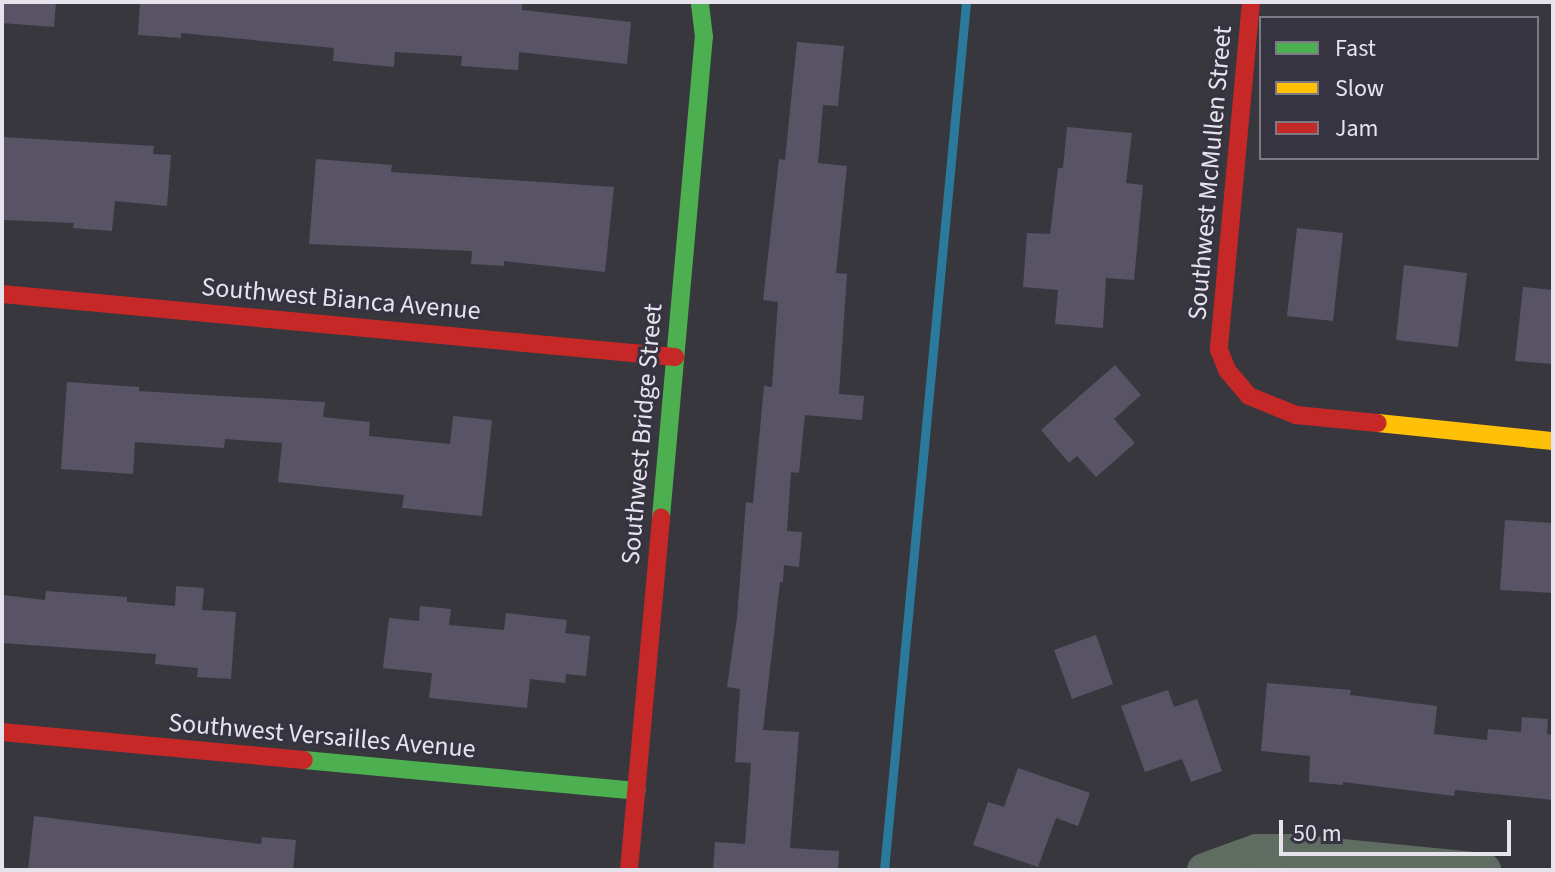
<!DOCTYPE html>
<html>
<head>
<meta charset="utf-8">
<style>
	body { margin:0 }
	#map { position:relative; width:1555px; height:872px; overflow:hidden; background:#38373e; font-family:"Source Sans 3",sans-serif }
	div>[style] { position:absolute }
	.stream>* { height:9px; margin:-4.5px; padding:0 4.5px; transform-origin:4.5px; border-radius:4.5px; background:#2b799b }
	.building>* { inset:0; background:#595366 }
	.street>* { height:34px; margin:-17px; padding:0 17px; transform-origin:17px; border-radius:17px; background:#5f6c61 }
	.fast>* { height:18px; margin:-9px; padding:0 9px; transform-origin:9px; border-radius:9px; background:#4caf50 }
	.slow>* { height:18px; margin:-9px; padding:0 9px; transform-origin:9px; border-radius:9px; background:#ffc107 }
	.jam>* { height:18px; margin:-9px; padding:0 9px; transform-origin:9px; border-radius:9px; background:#c62828 }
	span { translate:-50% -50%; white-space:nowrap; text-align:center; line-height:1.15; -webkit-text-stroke:6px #373441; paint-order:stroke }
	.street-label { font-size:26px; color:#e6e3ec }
	.frame { position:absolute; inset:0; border:4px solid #e6e3ec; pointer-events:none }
	.legend { position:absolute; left:1259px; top:16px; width:280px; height:144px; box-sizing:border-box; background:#373441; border:2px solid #7d7a85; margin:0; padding:10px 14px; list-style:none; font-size:24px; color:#e6e3ec }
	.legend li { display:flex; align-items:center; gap:16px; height:40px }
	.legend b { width:40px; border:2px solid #7d7a85 }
	.scale { position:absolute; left:1279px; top:820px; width:232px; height:36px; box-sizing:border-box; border:4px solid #e6e3ec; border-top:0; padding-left:10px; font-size:24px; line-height:28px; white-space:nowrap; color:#e6e3ec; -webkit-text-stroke:6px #373441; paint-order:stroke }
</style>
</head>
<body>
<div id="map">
	<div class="stream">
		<div style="left:884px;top:870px;width:872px;rotate:-84.6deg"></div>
	</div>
	<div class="building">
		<div style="clip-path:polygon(2px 2px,56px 2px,54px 27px,2px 23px)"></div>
		<div style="clip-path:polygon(140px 2px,522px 2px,522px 10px,631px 22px,627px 64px,519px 52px,518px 70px,461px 66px,462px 56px,395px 52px,394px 67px,333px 61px,334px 48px,181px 33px,181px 38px,138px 35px)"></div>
		<div style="clip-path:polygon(797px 42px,844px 46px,838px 106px,823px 105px,818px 163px,847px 166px,836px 273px,847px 274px,839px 394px,864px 396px,862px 420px,805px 415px,799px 473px,791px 472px,787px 531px,802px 532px,799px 567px,784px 565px,783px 582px,780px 582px,763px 730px,799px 732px,790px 848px,839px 851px,838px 870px,713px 870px,715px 842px,745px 844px,751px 763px,735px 762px,740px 689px,727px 687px,737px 617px,746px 502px,753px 503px,764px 386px,772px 387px,778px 302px,763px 300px,779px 159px,785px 160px)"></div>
		<div style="clip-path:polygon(1067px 127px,1132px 133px,1126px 183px,1143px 185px,1134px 280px,1106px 278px,1103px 328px,1055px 324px,1058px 290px,1023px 287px,1027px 233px,1050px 234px,1058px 168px,1063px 168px)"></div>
		<div style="clip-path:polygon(2px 137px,154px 146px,153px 154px,171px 155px,167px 206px,115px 201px,112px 231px,73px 228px,74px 223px,4px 220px)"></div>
		<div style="clip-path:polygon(316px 159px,392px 165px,391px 172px,614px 187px,605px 272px,504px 261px,504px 266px,471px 264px,472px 251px,309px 244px)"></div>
		<div style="clip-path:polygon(1297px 228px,1343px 233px,1333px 321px,1287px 316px)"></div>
		<div style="clip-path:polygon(1404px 265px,1467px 273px,1458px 347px,1396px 340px)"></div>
		<div style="clip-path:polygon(1523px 287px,1553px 290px,1553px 364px,1515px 361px)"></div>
		<div style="clip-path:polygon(1115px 365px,1141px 395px,1114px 419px,1135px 443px,1096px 477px,1077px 456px,1069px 463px,1041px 430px)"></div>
		<div style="clip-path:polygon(67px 382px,139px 387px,139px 391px,325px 402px,323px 417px,370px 422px,369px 436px,450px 444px,453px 416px,492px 420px,482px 516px,402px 508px,404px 495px,278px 482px,282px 443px,225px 439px,224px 448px,135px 442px,133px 474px,61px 469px)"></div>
		<div style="clip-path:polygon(1505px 520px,1553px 523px,1553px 593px,1500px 590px)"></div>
		<div style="clip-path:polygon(176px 586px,204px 588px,202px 610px,236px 612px,231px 679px,197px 677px,198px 668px,155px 664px,156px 654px,2px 643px,2px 595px,45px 600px,46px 591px,127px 597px,127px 602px,175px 606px)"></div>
		<div style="clip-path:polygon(420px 606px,451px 609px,449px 625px,504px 630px,506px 613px,567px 620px,565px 633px,590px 636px,586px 676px,566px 674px,565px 683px,530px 679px,527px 708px,429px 698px,432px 673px,383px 668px,389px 618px,419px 621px)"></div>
		<div style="clip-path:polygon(1096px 635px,1113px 684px,1072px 699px,1054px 650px)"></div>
		<div style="clip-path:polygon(1267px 683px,1351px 690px,1350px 695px,1437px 706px,1434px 734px,1487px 740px,1488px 729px,1521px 732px,1522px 717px,1548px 719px,1547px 734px,1553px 735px,1553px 800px,1455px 790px,1454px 796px,1343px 782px,1343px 785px,1309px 782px,1310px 756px,1261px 751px)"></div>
		<div style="clip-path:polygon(1168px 690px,1174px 707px,1197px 699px,1222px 771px,1191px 782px,1182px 759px,1145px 772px,1121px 706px)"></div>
		<div style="clip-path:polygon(1018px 768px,1090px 793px,1078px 826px,1056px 818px,1038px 867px,973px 845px,988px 802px,1004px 807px)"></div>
		<div style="clip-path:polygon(34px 816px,261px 844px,262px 837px,296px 840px,293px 870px,28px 870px)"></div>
	</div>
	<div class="street">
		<div style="left:1204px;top:870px;width:56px;rotate:-19.7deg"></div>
		<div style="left:1257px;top:851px;width:34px"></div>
		<div style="left:1291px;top:851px;width:194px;rotate:5.6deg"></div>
	</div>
	<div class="fast">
		<div style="left:661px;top:517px;width:482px;rotate:-84.9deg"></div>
		<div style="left:704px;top:37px;width:35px;rotate:-97deg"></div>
		<div style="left:304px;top:760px;width:334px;rotate:5.3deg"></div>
	</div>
	<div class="slow">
		<div style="left:1378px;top:423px;width:176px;rotate:5.9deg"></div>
	</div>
	<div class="jam">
		<div style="left:1251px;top:2px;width:349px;rotate:95.3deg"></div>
		<div style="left:1219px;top:350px;width:22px;rotate:68deg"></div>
		<div style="left:1227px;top:370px;width:34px;rotate:50deg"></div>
		<div style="left:1249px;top:396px;width:51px;rotate:22deg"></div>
		<div style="left:1296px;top:415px;width:82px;rotate:5.6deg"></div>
		<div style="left:2px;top:294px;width:676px;rotate:5.35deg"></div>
		<div style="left:2px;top:732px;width:303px;rotate:5.3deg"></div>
		<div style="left:629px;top:870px;width:354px;rotate:-84.8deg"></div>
	</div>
	<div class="street-label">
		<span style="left:1210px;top:173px;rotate:-85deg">Southwest McMullen Street</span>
		<span style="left:341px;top:299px;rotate:5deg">Southwest Bianca Avenue</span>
		<span style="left:642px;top:434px;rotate:-85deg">Southwest Bridge Street</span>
		<span style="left:322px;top:736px;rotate:5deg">Southwest Versailles Avenue</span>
	</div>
	<div class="frame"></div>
	<ul class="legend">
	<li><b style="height:10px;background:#4caf50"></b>Fast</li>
	<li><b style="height:10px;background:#ffc107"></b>Slow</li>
	<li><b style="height:10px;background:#c62828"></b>Jam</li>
	</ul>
	<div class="scale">50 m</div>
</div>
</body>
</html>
